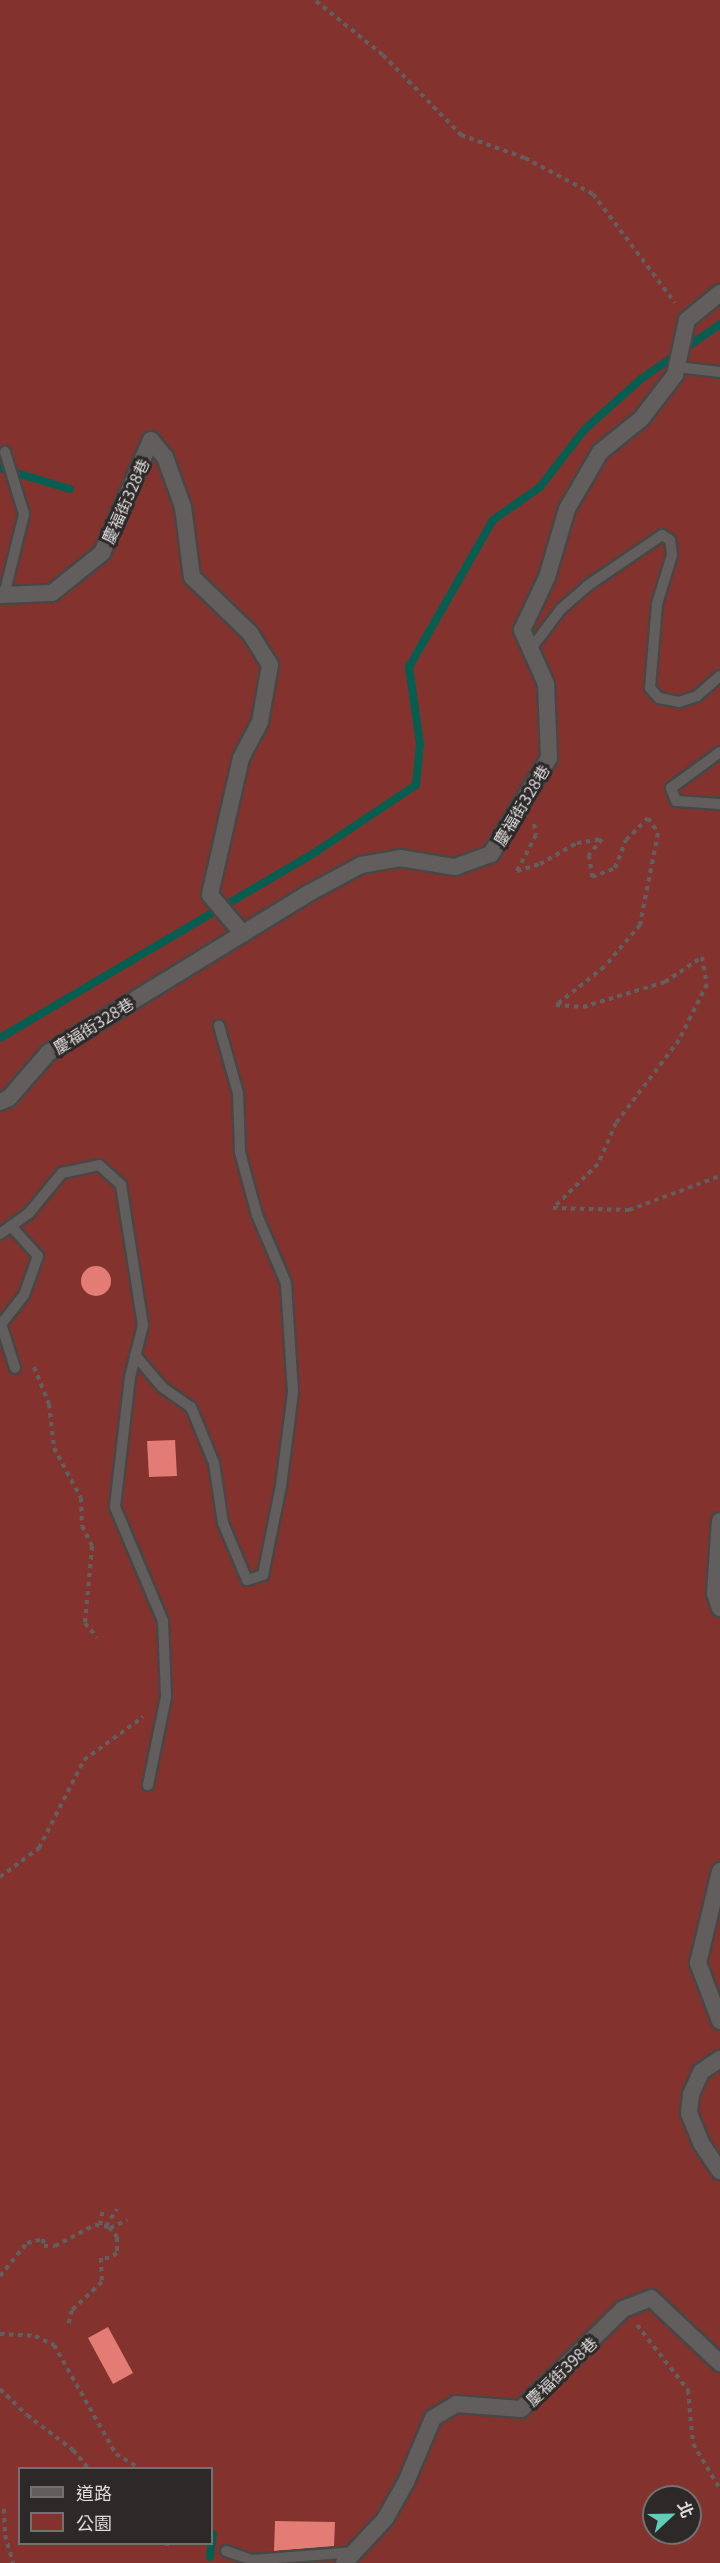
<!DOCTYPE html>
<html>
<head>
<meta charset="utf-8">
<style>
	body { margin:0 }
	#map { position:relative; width:720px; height:2563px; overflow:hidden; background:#2c2928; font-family:Georgia,"Noto Sans TC",serif }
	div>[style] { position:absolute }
	.green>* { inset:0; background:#84322e }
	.stream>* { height:8px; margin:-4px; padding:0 4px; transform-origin:4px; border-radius:4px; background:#065e51 }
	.building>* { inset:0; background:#e37c74 }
	.round { border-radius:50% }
	.path>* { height:4px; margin-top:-2px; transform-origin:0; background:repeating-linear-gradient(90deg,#62605f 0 4.5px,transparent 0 9px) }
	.roads { filter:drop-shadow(2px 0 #494646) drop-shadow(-2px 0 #494646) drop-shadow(0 2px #494646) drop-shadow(0 -2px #494646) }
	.service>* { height:10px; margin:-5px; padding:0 5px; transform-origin:5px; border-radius:5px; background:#625e5e }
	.minor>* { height:16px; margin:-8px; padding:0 8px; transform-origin:8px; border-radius:8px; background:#625e5e }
	.tertiary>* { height:16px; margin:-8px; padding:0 8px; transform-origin:8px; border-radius:8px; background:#625e5e }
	span { translate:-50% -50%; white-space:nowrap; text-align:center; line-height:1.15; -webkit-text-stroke:6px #2c2928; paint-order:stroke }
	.street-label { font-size:16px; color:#dedcdc }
	.legend { position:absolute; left:18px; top:2467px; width:195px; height:78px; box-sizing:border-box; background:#2c2928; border:2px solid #737170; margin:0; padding:8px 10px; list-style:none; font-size:18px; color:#dedcdc }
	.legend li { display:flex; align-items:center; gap:12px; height:30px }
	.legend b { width:30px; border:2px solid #737170 }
	.north { position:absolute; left:642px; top:2485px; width:60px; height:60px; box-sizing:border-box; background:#2c2928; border:2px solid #737170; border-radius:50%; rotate:68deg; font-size:16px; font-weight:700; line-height:24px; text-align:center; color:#dedcdc }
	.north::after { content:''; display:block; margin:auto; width:21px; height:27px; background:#5eceb8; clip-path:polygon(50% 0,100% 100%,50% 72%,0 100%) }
</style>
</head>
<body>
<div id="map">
	<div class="green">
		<div style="clip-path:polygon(evenodd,0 0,720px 0,720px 2563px,0 2563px,0 0,20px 2468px,212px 2468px,212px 2544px,20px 2544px,20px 2468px,0 0,654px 2497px,690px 2497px,690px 2533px,654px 2533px,654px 2497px)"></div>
	</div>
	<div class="stream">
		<div style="left:0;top:468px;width:73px;rotate:16.7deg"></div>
		<div style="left:0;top:1038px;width:368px;rotate:-30.5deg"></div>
		<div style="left:317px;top:851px;width:119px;rotate:-33.7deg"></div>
		<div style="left:416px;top:785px;width:41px;rotate:-84.4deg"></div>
		<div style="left:420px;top:744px;width:78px;rotate:-98.1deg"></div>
		<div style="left:409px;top:667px;width:169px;rotate:-60.3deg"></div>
		<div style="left:493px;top:520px;width:57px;rotate:-35.1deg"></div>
		<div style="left:540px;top:487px;width:72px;rotate:-52.3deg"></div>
		<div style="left:584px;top:430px;width:76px;rotate:-41.8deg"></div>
		<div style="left:641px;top:379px;width:96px;rotate:-34.8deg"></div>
		<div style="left:210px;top:2557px;width:23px;rotate:-83deg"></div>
	</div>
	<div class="building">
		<div class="round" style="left:81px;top:1266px;width:30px;height:30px"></div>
		<div style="clip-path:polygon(175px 1440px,177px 1476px,149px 1477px,147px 1441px)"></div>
		<div style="clip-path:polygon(108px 2327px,133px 2373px,113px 2384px,88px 2338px)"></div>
		<div style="clip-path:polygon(275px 2521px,335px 2522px,334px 2546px,274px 2551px)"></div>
	</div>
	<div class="path">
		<div style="left:316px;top:1px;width:86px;rotate:38.9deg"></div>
		<div style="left:383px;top:55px;width:112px;rotate:45.7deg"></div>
		<div style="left:461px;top:135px;width:68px;rotate:19.8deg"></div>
		<div style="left:525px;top:158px;width:77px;rotate:27.9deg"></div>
		<div style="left:593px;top:194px;width:136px;rotate:53deg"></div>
		<div style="left:534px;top:824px;width:11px;rotate:80deg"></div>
		<div style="left:536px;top:835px;width:41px;rotate:117.8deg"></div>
		<div style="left:517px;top:871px;width:24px;rotate:-17deg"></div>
		<div style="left:540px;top:864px;width:43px;rotate:-29.6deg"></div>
		<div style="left:577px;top:843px;width:25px;rotate:-9deg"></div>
		<div style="left:602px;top:839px;width:21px;rotate:129deg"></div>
		<div style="left:589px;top:855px;width:22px;rotate:82deg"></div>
		<div style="left:592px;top:877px;width:25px;rotate:-21deg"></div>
		<div style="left:615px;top:868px;width:30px;rotate:-69deg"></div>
		<div style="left:626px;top:840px;width:31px;rotate:-45deg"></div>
		<div style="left:648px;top:818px;width:18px;rotate:56deg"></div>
		<div style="left:658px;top:833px;width:94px;rotate:101.1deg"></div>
		<div style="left:640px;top:925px;width:55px;rotate:130.6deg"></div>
		<div style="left:604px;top:967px;width:61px;rotate:141.6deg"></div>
		<div style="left:556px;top:1005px;width:27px;rotate:4deg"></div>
		<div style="left:583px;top:1007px;width:86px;rotate:-17deg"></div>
		<div style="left:665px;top:982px;width:45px;rotate:-34deg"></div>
		<div style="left:702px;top:957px;width:27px;rotate:80deg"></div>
		<div style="left:707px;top:984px;width:63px;rotate:116.6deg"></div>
		<div style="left:679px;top:1040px;width:104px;rotate:127.2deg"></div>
		<div style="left:616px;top:1123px;width:45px;rotate:113.7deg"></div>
		<div style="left:598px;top:1164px;width:63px;rotate:135.6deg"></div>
		<div style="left:553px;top:1208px;width:76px;rotate:1.5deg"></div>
		<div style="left:629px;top:1210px;width:97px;rotate:-20.5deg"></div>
		<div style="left:34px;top:1367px;width:40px;rotate:68deg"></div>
		<div style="left:49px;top:1404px;width:44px;rotate:83.5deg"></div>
		<div style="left:54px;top:1448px;width:57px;rotate:61.6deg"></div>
		<div style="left:81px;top:1498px;width:28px;rotate:88deg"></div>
		<div style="left:82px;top:1526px;width:22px;rotate:63deg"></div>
		<div style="left:92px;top:1546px;width:77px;rotate:95.2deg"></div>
		<div style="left:85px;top:1623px;width:19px;rotate:51deg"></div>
		<div style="left:0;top:1877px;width:49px;rotate:-36.6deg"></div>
		<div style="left:39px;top:1848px;width:99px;rotate:-62.9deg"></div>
		<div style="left:84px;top:1760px;width:73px;rotate:-36.1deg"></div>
		<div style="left:100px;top:2225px;width:17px;rotate:-80deg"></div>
		<div style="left:106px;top:2226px;width:20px;rotate:-57deg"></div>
		<div style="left:110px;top:2228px;width:19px;rotate:-25deg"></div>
		<div style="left:0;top:2276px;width:43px;rotate:-50.7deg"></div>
		<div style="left:27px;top:2243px;width:16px;rotate:-14deg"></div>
		<div style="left:43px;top:2239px;width:7px;rotate:82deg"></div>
		<div style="left:44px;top:2246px;width:11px"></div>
		<div style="left:55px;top:2246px;width:45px;rotate:-27.7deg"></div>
		<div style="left:95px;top:2225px;width:14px;rotate:8deg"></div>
		<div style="left:109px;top:2227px;width:13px;rotate:51deg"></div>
		<div style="left:117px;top:2237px;width:16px;rotate:90deg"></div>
		<div style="left:117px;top:2253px;width:9px;rotate:148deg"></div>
		<div style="left:109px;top:2258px;width:8px;rotate:180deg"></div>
		<div style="left:101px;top:2258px;width:24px;rotate:88deg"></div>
		<div style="left:102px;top:2282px;width:41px;rotate:137deg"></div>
		<div style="left:72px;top:2310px;width:16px;rotate:104deg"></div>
		<div style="left:637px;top:2325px;width:83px;rotate:51.9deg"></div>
		<div style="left:688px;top:2390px;width:54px;rotate:84.7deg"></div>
		<div style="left:693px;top:2444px;width:52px;rotate:59deg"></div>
		<div style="left:0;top:2334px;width:35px;rotate:3deg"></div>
		<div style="left:35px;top:2336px;width:21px;rotate:25deg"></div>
		<div style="left:54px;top:2345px;width:125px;rotate:60.4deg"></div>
		<div style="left:116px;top:2454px;width:27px;rotate:31deg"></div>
		<div style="left:0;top:2389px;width:37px;rotate:44deg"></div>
		<div style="left:27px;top:2415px;width:58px;rotate:37.3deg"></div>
		<div style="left:73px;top:2450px;width:23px;rotate:50deg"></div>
		<div style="left:4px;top:2509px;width:26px;rotate:88deg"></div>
		<div style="left:5px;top:2535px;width:29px;rotate:74deg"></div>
		<div style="left:165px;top:2544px;width:4px"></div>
	</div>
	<div class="roads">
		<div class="service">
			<div style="left:677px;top:367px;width:43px;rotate:6.6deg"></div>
			<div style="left:4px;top:595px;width:83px;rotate:-76.1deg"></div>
			<div style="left:24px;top:514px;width:65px;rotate:-107deg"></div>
			<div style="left:530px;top:650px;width:51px;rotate:-52.9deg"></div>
			<div style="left:561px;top:609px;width:35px;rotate:-41deg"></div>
			<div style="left:587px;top:586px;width:91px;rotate:-34.2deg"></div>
			<div style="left:662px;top:535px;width:9px;rotate:32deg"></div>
			<div style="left:670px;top:540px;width:15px;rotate:82deg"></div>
			<div style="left:672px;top:555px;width:51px;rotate:107deg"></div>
			<div style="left:657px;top:604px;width:84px;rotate:94.8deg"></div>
			<div style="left:650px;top:688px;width:13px;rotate:48deg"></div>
			<div style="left:659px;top:698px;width:20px;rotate:11deg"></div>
			<div style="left:679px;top:702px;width:19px;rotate:-18deg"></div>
			<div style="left:697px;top:696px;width:30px;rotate:-41deg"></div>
			<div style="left:720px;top:752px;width:61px;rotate:143.7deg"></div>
			<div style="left:671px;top:788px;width:14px;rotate:69deg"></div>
			<div style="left:676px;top:801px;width:44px;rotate:3.9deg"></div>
			<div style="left:11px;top:1226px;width:40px;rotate:48deg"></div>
			<div style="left:38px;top:1256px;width:41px;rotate:109.7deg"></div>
			<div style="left:24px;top:1295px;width:37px;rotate:128deg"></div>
			<div style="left:1px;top:1324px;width:46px;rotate:72.3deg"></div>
			<div style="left:0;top:1234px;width:36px;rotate:-36deg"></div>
			<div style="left:29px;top:1213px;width:52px;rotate:-50.5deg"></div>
			<div style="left:62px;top:1173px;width:38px;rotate:-12deg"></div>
			<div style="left:99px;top:1165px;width:30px;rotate:42deg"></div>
			<div style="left:121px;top:1185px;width:142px;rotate:81.1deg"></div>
			<div style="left:143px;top:1325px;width:54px;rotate:104deg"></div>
			<div style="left:130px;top:1377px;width:131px;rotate:96.6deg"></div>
			<div style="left:115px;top:1507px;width:124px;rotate:67.2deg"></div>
			<div style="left:163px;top:1621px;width:76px;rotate:87.7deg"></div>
			<div style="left:166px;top:1697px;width:90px;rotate:101.6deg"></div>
			<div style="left:135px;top:1355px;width:42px;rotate:49.8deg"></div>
			<div style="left:162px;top:1387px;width:35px;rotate:35deg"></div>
			<div style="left:191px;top:1407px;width:61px;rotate:67.7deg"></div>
			<div style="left:214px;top:1463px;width:61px;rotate:81.5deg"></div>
			<div style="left:223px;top:1523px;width:62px;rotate:67.2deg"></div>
			<div style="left:247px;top:1580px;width:17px;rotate:-17deg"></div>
			<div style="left:263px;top:1575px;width:91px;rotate:-78.6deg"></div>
			<div style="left:281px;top:1486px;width:95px;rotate:-82.7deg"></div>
			<div style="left:293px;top:1392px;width:109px;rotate:-93.7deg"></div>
			<div style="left:286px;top:1283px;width:74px;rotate:-113.1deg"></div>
			<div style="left:257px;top:1215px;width:65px;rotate:-105.1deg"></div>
			<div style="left:240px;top:1152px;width:59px;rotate:-91.9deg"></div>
			<div style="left:238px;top:1093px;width:70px;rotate:-105.8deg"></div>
			<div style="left:226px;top:2551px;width:28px;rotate:19deg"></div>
			<div style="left:252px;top:2560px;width:104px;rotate:-4.4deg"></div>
		</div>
		<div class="minor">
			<div style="left:0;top:595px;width:52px;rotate:-2.2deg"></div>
			<div style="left:52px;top:593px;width:64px;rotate:-38.7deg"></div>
			<div style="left:102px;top:553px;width:123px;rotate:-66.6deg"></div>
			<div style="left:151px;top:440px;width:22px;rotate:51deg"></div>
			<div style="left:165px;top:457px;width:53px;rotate:70.2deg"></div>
			<div style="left:183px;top:507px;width:71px;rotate:82.7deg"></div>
			<div style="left:192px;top:577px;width:81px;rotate:44deg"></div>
			<div style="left:250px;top:633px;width:38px;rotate:58deg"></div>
			<div style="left:270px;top:665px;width:58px;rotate:100deg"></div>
			<div style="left:260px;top:722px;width:41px;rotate:117.8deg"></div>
			<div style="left:241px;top:758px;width:140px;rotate:102.8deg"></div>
			<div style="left:210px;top:895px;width:51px;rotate:49.8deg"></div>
			<div style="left:0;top:1102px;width:10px;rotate:-24deg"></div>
			<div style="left:9px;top:1098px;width:60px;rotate:-49.1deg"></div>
			<div style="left:48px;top:1053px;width:306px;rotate:-31.5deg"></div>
			<div style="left:309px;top:893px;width:59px;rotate:-28.3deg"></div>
			<div style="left:361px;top:865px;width:40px;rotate:-10deg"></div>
			<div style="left:400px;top:858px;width:56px;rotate:9.3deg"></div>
			<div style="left:455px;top:867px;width:38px;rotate:-20deg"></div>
			<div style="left:491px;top:854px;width:112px;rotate:-58.9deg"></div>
			<div style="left:549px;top:758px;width:74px;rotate:-92.3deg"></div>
			<div style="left:546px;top:684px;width:59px;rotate:-114deg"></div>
			<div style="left:522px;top:630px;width:59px;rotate:-64.7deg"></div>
			<div style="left:547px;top:577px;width:71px;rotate:-73.6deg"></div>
			<div style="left:567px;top:509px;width:66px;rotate:-59.9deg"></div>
			<div style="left:600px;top:452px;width:53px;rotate:-38.8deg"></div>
			<div style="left:641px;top:419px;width:56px;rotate:-52.3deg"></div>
			<div style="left:675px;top:375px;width:56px;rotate:-77.7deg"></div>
			<div style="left:687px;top:320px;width:43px;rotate:-39.3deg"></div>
			<div style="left:720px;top:1521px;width:72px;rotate:94deg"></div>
			<div style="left:715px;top:1593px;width:16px;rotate:72deg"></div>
			<div style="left:720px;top:1871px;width:95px;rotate:103.4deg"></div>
			<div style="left:698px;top:1963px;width:62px;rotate:69.2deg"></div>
			<div style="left:344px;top:2563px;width:60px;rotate:-47deg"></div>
			<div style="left:385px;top:2519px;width:43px;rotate:-60.4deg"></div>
			<div style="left:406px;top:2482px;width:69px;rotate:-67.1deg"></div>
			<div style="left:433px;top:2418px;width:27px;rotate:-31deg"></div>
			<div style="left:456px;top:2404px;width:65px;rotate:4.4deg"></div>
			<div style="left:521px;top:2409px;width:143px;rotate:-44.4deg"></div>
			<div style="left:623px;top:2309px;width:30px;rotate:-21deg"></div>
			<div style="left:651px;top:2298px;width:95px;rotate:43.3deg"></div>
		</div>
		<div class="tertiary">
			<div style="left:720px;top:2059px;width:23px;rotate:146deg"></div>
			<div style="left:701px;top:2072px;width:24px;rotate:114deg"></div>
			<div style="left:691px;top:2094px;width:19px;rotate:96deg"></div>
			<div style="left:689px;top:2113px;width:32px;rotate:68deg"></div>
			<div style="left:701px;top:2143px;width:34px;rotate:56deg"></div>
		</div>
	</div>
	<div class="street-label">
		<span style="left:125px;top:501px;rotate:-66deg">慶福街328巷</span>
		<span style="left:521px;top:805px;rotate:-59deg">慶福街328巷</span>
		<span style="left:93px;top:1025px;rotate:-32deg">慶福街328巷</span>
		<span style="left:561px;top:2371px;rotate:-44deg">慶福街398巷</span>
	</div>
	<ul class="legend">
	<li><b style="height:8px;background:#625e5e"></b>道路</li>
	<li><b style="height:16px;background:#84322e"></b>公園</li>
	</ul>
	<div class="north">北</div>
</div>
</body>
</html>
